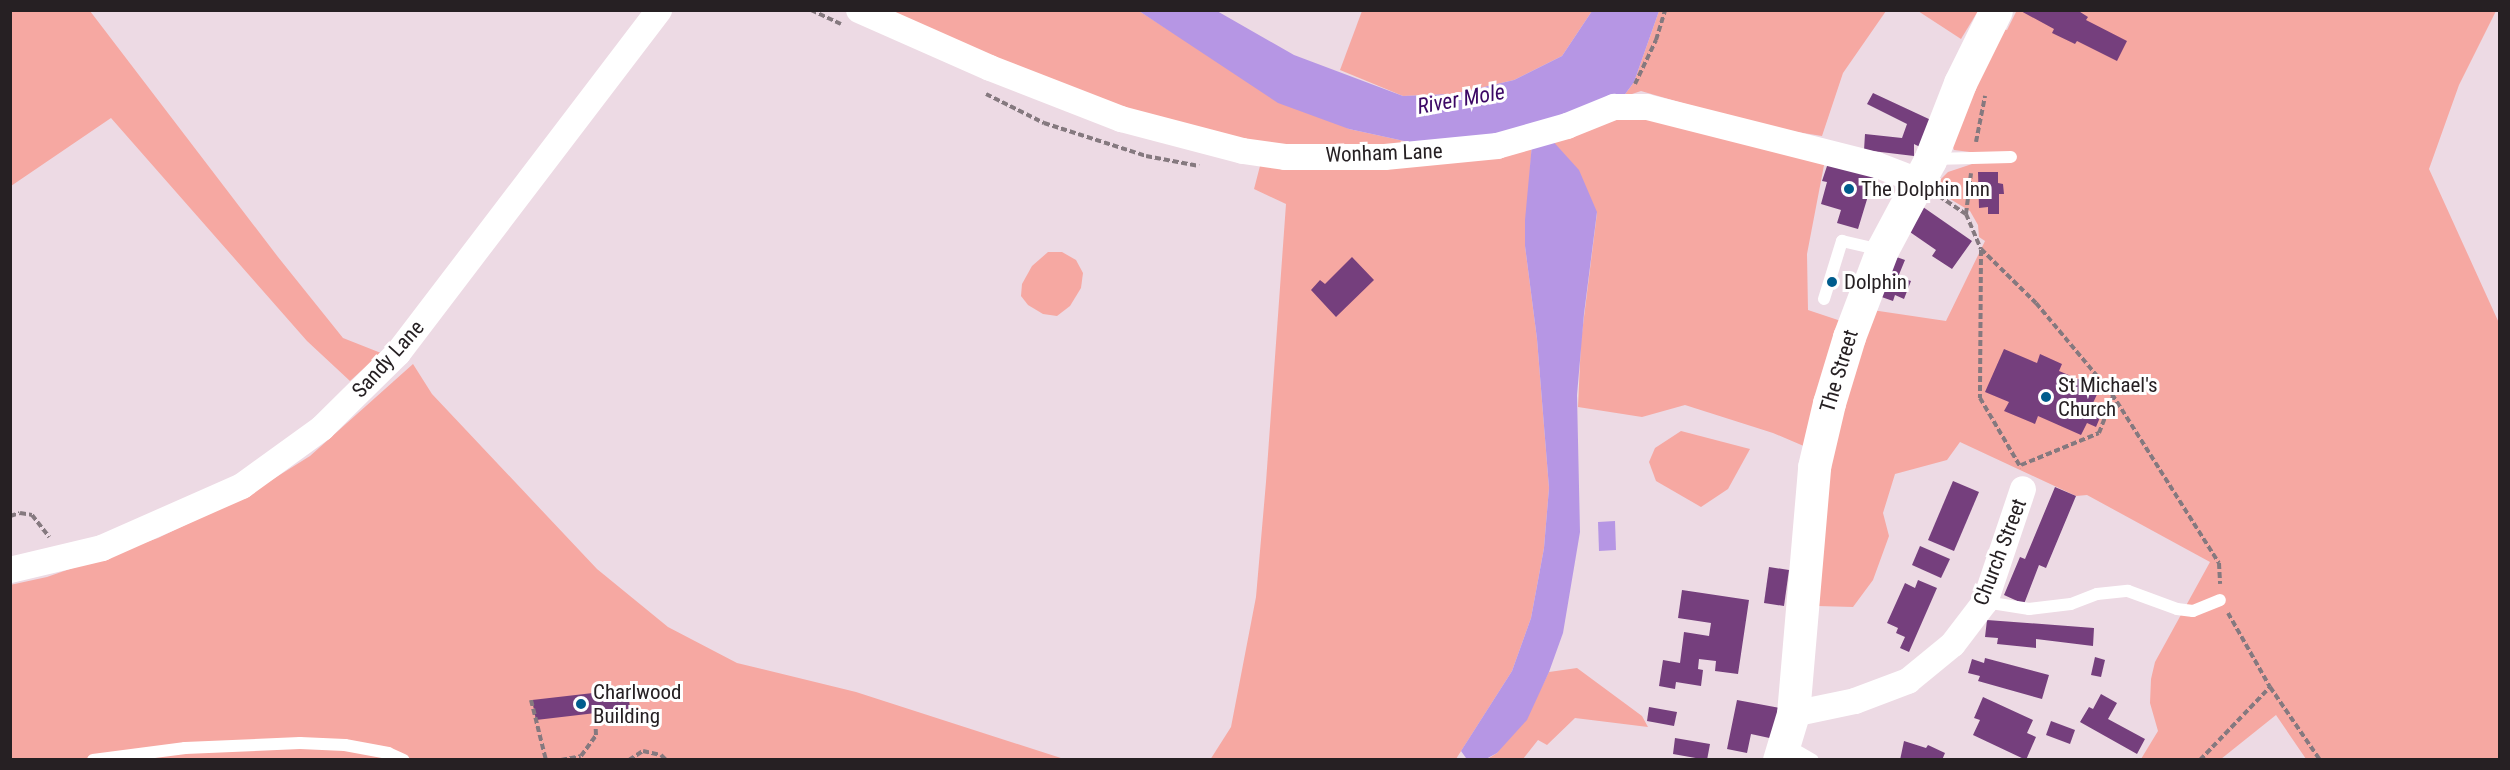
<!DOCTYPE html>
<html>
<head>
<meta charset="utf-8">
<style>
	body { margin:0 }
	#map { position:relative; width:2510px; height:770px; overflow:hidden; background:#eddae4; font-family:"Roboto Condensed",sans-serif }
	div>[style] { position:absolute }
	.green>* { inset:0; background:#f6a8a2 }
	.water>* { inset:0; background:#b696e4 }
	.building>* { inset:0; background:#753f7d }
	.path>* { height:4px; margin-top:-2px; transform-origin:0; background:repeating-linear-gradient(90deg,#85797f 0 6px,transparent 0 9px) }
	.lane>* { height:12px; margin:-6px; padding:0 6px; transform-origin:6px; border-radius:6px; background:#fff }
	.street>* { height:26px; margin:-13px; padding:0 13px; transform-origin:13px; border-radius:13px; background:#fff }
	.secondary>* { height:33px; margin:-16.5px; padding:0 16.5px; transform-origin:16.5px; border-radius:16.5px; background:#fff }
	.dots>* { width:16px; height:16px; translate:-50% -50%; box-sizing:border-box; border:3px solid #fff; border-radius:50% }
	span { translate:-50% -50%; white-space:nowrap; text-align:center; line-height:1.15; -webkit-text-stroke:6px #fff; paint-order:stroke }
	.street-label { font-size:21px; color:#262023 }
	.poi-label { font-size:21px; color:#262023 }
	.left { translate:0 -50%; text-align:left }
	.water-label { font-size:22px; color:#3c0765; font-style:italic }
	.frame { position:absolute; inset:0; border:12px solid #262023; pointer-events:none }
</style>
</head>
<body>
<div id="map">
	<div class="green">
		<div style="clip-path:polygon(2017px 10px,2496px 11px,2459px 85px,2429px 169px,2499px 323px,2499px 759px,2306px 759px,2276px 715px,2221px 759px,2141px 759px,2158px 731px,2150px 703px,2151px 679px,2155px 662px,2210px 562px,2087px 495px,2076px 496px,1960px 442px,1947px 460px,1895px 474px,1883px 513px,1889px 536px,1873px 580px,1853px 607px,1818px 606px,1829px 449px,1872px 310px,1946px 321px,1985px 241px,1979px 237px,1978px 225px,1970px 211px,1932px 188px,1948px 172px,1978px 162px,1978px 153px,1954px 150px,1951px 142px,1997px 27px,2007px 30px)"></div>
		<div style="clip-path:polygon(11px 11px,90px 11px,278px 257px,343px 338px,381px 353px,350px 381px,307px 341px,111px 118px,11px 186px)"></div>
		<div style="clip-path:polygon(877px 11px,1139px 11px,1175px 34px,1349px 129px,1418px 144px,1268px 149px,1175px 128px)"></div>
		<div style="clip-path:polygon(1362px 11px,1592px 11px,1562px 56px,1514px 80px,1454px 94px,1403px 96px,1340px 70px)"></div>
		<div style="clip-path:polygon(1659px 11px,1886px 11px,1843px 73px,1822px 136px,1765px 127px,1641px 91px,1623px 97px,1634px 82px)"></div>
		<div style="clip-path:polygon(1918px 11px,1978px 11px,1961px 39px)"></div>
		<div style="clip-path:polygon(1635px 113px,1825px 160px,1807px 254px,1808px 310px,1844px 322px,1806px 447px,1773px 433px,1685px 405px,1642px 417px,1578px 407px,1581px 341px,1597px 213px,1550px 138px)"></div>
		<div style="clip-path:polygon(1532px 144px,1525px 246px,1537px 339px,1549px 488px,1544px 548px,1531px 618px,1512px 671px,1456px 759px,1210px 760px,1231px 727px,1256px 597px,1266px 482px,1286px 204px,1254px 189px,1260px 166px)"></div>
		<div style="clip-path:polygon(1048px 252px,1062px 252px,1076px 260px,1083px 273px,1081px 288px,1070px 306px,1057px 316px,1043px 314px,1028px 305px,1021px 296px,1022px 284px,1032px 266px)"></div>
		<div style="clip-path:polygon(413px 364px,432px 394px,597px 569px,668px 627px,737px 663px,856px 692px,1064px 759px,11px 759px,10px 585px,47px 577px,158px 538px,246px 496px,310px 456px)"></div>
		<div style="clip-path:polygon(1681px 431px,1750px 449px,1728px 489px,1701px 507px,1656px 481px,1649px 462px,1655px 448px)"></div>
		<div style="clip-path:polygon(1577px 668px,1642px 716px,1648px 727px,1575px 718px,1547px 745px,1538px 740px,1523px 759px,1486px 760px,1497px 753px,1540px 690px,1549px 672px)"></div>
	</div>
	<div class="water">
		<div style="clip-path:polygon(1139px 11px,1217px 11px,1294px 55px,1403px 96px,1454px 94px,1514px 80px,1562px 56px,1592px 11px,1659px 11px,1634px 82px,1623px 97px,1531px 129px,1418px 144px,1349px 129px,1278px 103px)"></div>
		<div style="clip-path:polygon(1550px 138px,1579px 170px,1597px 212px,1584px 314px,1577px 395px,1580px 532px,1563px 633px,1549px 672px,1527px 720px,1497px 753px,1486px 759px,1471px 760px,1466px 758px,1461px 751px,1512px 671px,1531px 618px,1544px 548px,1549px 488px,1537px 339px,1525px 246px,1525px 220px,1532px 144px)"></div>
		<div style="clip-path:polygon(1615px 521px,1616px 550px,1599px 551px,1598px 522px)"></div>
	</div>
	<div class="building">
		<div style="clip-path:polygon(2019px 10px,2077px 10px,2088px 17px,2086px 20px,2127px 41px,2117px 61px,2077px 41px,2075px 44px,2052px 33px,2054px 29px)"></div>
		<div style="clip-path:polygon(1873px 93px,1931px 120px,1920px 147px,1914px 144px,1914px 156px,1864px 150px,1865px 134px,1902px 138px,1907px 124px,1867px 104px)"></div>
		<div style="clip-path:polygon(1829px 160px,1875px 173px,1858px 229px,1837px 223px,1841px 210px,1821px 204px,1827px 182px,1822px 181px)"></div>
		<div style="clip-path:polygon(1978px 172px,1998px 172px,1998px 183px,2003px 184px,2004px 194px,1999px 194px,1999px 214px,1988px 214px,1988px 207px,1979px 208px)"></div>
		<div style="clip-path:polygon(1923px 207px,1972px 241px,1952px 269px,1932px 256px,1936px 250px,1907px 230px)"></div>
		<div style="clip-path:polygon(1888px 254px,1905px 260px,1898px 277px,1911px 281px,1904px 299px,1895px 295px,1893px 301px,1873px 294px)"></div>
		<div style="clip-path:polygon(1352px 257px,1374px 280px,1336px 317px,1311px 290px,1320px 280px,1325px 284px)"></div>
		<div style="clip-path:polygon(2004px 349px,2037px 363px,2040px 354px,2062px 364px,2059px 371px,2100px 388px,2093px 403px,2104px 408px,2096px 427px,2087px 423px,2081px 435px,2038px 416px,2035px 424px,2004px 411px,2009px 402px,1985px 392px)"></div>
		<div style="clip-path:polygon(1953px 481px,1979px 492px,1954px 551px,1928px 540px)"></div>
		<div style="clip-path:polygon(2055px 487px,2076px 496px,2046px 568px,2039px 565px,2024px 604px,2004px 595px,2020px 557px,2025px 559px)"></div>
		<div style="clip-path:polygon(1920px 546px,1950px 559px,1941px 578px,1912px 565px)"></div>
		<div style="clip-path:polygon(1769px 567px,1789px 570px,1784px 606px,1764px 603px)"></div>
		<div style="clip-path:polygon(1918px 580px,1937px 588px,1909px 652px,1900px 648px,1905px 637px,1896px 633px,1898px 628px,1887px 623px,1905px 583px,1915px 588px)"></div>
		<div style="clip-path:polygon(1682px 590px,1749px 600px,1738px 674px,1715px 671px,1716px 661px,1699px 659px,1698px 669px,1703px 670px,1701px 686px,1676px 682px,1675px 689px,1659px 686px,1663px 660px,1680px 663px,1684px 632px,1709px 636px,1711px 623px,1678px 618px)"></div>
		<div style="clip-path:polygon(1987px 620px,2094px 628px,2093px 646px,2036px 639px,2036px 648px,1997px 644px,1998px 638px,1985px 637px)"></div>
		<div style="clip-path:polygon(2095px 657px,2105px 660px,2101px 677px,2091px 675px)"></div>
		<div style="clip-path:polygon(1985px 658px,2049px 675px,2042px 699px,1978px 681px,1980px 676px,1968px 673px,1972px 659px,1984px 663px)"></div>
		<div style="clip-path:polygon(628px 689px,630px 709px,536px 720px,532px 700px)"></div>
		<div style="clip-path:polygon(2101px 694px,2117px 703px,2108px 719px,2145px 739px,2137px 754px,2080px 722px,2089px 707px,2093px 709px)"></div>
		<div style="clip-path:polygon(1983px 697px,2033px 720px,2027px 733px,2036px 737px,2026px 760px,1973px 735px,1980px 720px,1974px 718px)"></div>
		<div style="clip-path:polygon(1737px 700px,1780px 708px,1774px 739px,1751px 734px,1747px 753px,1727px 749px)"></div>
		<div style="clip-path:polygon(1649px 707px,1677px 712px,1674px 726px,1647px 721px)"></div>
		<div style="clip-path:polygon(2051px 721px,2075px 730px,2070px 744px,2046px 735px)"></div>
		<div style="clip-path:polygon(1675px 738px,1710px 744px,1707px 760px,1673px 754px)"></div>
		<div style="clip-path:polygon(1904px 741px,1926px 748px,1928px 745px,1945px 753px,1942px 760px,1900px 760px)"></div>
	</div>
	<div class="path">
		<div style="left:811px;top:10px;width:33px;rotate:25deg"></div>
		<div style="left:1635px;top:84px;width:49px;rotate:-64.5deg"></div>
		<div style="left:1656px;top:40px;width:31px;rotate:-73deg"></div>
		<div style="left:986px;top:94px;width:65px;rotate:26.6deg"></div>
		<div style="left:1044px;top:123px;width:107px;rotate:17.9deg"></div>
		<div style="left:1146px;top:156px;width:54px;rotate:10.7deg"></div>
		<div style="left:1976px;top:142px;width:47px;rotate:-78.9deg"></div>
		<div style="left:1939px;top:196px;width:32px;rotate:34deg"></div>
		<div style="left:1966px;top:214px;width:38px;rotate:67deg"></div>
		<div style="left:1981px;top:249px;width:77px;rotate:44.5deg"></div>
		<div style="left:2036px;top:303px;width:119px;rotate:50.1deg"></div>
		<div style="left:2112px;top:394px;width:200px;rotate:57.7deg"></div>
		<div style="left:2219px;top:563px;width:21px;rotate:87deg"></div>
		<div style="left:1966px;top:214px;width:41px;rotate:-83deg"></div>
		<div style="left:1981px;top:250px;width:148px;rotate:90.4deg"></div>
		<div style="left:1980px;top:398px;width:81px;rotate:59.6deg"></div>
		<div style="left:2021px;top:465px;width:84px;rotate:-22.3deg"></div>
		<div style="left:2099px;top:433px;width:39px;rotate:-69deg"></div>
		<div style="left:10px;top:516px;width:10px;rotate:-17deg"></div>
		<div style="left:20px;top:513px;width:12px;rotate:9deg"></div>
		<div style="left:32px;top:515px;width:28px;rotate:52deg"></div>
		<div style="left:2228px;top:613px;width:85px;rotate:60.4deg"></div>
		<div style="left:2270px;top:687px;width:88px;rotate:55.6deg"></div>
		<div style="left:531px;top:700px;width:62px;rotate:76deg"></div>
		<div style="left:561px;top:760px;width:20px;rotate:-11deg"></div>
		<div style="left:581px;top:756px;width:26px;rotate:-54deg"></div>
		<div style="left:596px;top:735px;width:17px;rotate:-93deg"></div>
		<div style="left:629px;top:760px;width:17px;rotate:-33deg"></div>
		<div style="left:643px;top:751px;width:18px;rotate:13deg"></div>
		<div style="left:661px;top:755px;width:7px;rotate:45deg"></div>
		<div style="left:2200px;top:760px;width:101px;rotate:-46.2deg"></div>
	</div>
	<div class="lane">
		<div style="left:1934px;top:159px;width:77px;rotate:-1.5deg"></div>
		<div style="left:1824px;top:299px;width:61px;rotate:-72.8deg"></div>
		<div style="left:1842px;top:241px;width:40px;rotate:13deg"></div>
		<div style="left:1985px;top:602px;width:45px;rotate:9deg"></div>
		<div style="left:2029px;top:609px;width:42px;rotate:-6.8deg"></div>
		<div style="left:2071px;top:604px;width:28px;rotate:-21deg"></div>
		<div style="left:2097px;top:594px;width:31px;rotate:-6deg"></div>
		<div style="left:2128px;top:591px;width:52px;rotate:20.2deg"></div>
		<div style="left:2177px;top:609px;width:16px;rotate:7deg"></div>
		<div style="left:2193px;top:611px;width:29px;rotate:-22deg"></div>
		<div style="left:1785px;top:744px;width:32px;rotate:30deg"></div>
		<div style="left:93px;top:760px;width:93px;rotate:-7.4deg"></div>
		<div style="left:185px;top:748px;width:115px;rotate:-2.5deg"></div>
		<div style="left:300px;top:743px;width:45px;rotate:2.5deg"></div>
		<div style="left:345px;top:745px;width:44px;rotate:10.5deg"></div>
		<div style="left:388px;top:753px;width:17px;rotate:24deg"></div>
	</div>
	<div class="street">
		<div style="left:859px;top:10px;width:143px;rotate:23.9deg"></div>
		<div style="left:990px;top:68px;width:141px;rotate:21.3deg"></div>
		<div style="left:1121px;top:119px;width:126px;rotate:14.7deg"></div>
		<div style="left:1243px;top:151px;width:42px;rotate:8.1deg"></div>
		<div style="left:1285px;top:157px;width:100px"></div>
		<div style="left:1385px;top:157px;width:113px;rotate:-5.6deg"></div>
		<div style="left:1497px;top:146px;width:73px;rotate:-15.9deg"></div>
		<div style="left:1567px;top:126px;width:51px;rotate:-22deg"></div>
		<div style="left:1614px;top:107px;width:33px"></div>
		<div style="left:1647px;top:107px;width:237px;rotate:14.2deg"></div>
		<div style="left:1877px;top:165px;width:44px;rotate:21.3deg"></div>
		<div style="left:10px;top:570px;width:95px;rotate:-13.4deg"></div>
		<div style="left:102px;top:548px;width:153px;rotate:-23.9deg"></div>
		<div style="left:242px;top:486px;width:99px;rotate:-35.9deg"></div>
		<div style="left:322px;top:428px;width:107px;rotate:-44.6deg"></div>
		<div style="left:398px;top:353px;width:431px;rotate:-52.7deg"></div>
		<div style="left:1793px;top:714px;width:63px;rotate:-11.8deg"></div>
		<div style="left:1855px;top:701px;width:57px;rotate:-20.7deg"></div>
		<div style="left:1908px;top:681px;width:58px;rotate:-39.4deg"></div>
		<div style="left:1953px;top:644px;width:53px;rotate:-52.7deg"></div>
		<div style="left:1985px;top:602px;width:119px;rotate:-71.4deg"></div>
	</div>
	<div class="secondary">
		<div style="left:1779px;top:760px;width:48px;rotate:-73.1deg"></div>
		<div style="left:1793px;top:714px;width:248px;rotate:-85.1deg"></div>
		<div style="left:1814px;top:467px;width:66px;rotate:-76.8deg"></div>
		<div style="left:1829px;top:403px;width:69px;rotate:-73.1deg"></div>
		<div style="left:1849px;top:337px;width:93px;rotate:-69.2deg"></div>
		<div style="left:1882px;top:250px;width:102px;rotate:-61.9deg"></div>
		<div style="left:1930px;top:160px;width:83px;rotate:-68.7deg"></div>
		<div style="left:1960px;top:83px;width:81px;rotate:-63.7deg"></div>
	</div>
	<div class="dots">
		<div style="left:1849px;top:189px;background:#005c8d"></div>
		<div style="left:1832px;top:282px;background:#005c8d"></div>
		<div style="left:2046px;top:397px;background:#005c8d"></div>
		<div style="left:581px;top:704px;background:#005c8d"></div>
	</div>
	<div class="street-label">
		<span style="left:1384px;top:153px;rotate:-2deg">Wonham Lane</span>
		<span style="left:388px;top:359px;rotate:-48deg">Sandy Lane</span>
		<span style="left:1839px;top:371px;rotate:-73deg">The Street</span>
		<span style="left:2000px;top:552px;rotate:-69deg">Church Street</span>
	</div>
	<div class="poi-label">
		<span class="left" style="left:1861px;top:189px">The Dolphin Inn</span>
		<span class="left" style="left:1844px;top:282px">Dolphin</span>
		<span class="left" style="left:2058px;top:397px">St Michael's<br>Church</span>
		<span class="left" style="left:593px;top:704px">Charlwood<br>Building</span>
	</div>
	<div class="water-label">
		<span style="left:1461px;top:99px;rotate:-10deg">River Mole</span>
	</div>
	<div class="frame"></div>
</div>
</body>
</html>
